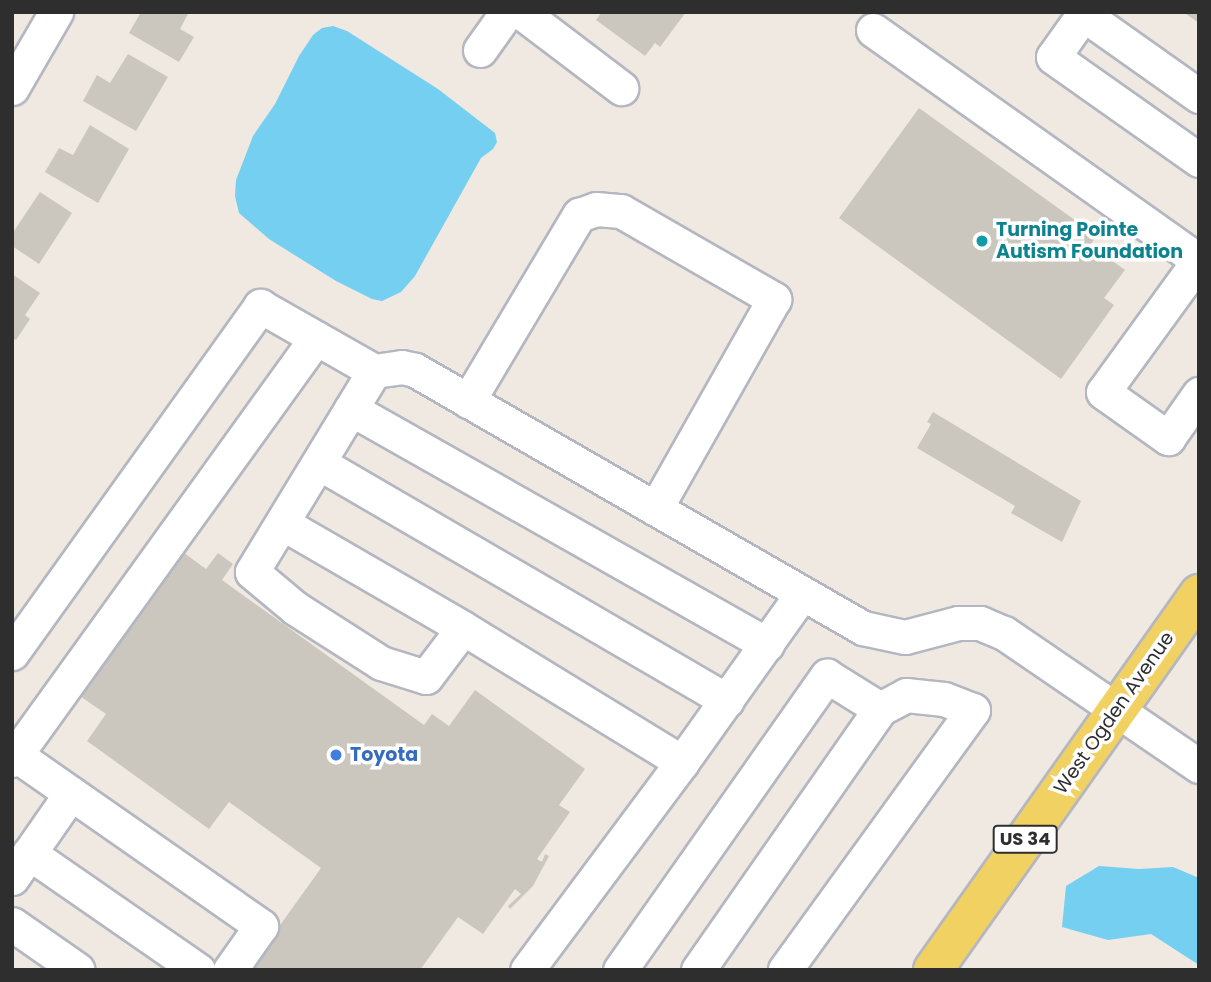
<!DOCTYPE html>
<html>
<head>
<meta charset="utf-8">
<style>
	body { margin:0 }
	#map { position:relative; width:1211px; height:982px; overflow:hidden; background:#efe9e1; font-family:Poppins,sans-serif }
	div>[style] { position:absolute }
	.water>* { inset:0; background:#75cff0 }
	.building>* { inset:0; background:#cbc7bf }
	.roads { filter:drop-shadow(2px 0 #b4b7c1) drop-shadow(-2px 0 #b4b7c1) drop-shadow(0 2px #b4b7c1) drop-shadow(0 -2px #b4b7c1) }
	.minor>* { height:33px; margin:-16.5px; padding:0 16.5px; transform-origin:16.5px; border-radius:16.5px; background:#fff }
	.major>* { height:38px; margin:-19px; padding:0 19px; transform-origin:19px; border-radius:19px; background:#f2d163 }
	.dots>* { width:19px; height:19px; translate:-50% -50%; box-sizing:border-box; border:4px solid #fff; border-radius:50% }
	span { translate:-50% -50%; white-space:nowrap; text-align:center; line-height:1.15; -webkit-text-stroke:7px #fff; paint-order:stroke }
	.shield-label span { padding:2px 5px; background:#fff; border:2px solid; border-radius:5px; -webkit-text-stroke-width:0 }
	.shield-label { font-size:18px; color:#2e2e2e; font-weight:700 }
	.culture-label { font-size:19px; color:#0d838f; font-weight:700 }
	.left { translate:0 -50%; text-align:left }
	.street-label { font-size:19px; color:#2e2e2e }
	.shop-label { font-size:19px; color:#366cbe; font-weight:700 }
	.frame { position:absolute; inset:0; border:14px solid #2e2e2e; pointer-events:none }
</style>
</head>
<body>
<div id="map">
	<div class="water">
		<div style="clip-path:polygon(333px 26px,347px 31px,438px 89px,495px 133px,497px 142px,493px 149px,481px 158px,415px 276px,401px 292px,382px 301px,372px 299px,336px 281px,269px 239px,239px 213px,235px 196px,236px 180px,253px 136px,275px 104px,299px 56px,313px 35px,322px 28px)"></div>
		<div style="clip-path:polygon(1099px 866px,1139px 869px,1173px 867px,1199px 878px,1199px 965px,1151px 934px,1108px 940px,1062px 927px,1066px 886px)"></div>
	</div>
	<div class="building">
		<div style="clip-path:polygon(141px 12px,189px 12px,180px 29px,194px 37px,179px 62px,129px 33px)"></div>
		<div style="clip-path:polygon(602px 12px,686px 12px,660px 47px,655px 43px,645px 56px,596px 20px)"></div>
		<div style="clip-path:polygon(1183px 12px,1199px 12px,1199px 23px)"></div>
		<div style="clip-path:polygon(128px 54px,168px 77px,136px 131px,83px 101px,97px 75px,110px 83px)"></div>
		<div style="clip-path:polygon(919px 108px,1097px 236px,1090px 245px,1125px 270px,1104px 298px,1114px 305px,1061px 379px,839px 218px)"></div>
		<div style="clip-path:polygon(90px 125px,129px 149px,98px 203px,45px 172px,59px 148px,73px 155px)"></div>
		<div style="clip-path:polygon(40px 192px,72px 213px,39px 264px,12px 246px,12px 234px)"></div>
		<div style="clip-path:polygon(12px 274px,40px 293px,25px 315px,30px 319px,16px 340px,12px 338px)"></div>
		<div style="clip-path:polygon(933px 412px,1081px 501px,1062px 542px,1011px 513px,1015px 506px,917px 448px,931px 424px,927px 422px)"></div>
		<div style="clip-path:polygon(180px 550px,206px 569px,218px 553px,233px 564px,222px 580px,424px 725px,432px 714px,449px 726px,475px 690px,585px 769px,559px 805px,570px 812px,537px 859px,542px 862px,545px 854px,549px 856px,533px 886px,510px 909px,508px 906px,521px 894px,515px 889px,483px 934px,458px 917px,420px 970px,248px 970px,321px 868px,229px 802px,209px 829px,87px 741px,106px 714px,77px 694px)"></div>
	</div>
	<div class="roads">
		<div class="minor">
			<div style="left:521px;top:12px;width:126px;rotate:37.2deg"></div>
			<div style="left:1085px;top:12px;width:55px;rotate:125.4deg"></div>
			<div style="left:1053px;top:57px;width:179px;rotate:35.2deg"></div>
			<div style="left:1083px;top:14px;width:142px;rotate:35.3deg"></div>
			<div style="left:873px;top:30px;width:397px;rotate:35.3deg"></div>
			<div style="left:480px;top:50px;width:47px;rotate:-54.6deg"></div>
			<div style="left:12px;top:88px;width:88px;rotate:-59.9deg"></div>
			<div style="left:1199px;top:260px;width:163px;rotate:126deg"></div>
			<div style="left:1103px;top:392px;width:80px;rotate:35.3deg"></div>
			<div style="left:1168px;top:438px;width:54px;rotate:-54.8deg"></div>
			<div style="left:374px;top:371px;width:235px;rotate:121.3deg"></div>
			<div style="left:252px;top:572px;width:56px;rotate:39.9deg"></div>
			<div style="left:295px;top:608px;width:102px;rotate:32.6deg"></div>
			<div style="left:381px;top:663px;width:47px;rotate:17.3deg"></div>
			<div style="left:426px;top:677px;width:61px;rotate:-52.9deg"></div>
			<div style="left:463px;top:628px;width:257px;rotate:31.5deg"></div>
			<div style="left:682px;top:762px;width:206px;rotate:-54.5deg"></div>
			<div style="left:468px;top:401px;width:217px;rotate:-59.2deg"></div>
			<div style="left:579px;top:215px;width:18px;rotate:-19deg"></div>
			<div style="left:596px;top:209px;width:25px;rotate:5deg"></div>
			<div style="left:621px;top:211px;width:177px;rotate:29.9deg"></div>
			<div style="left:774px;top:299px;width:241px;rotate:119.5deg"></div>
			<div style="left:351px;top:409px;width:478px;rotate:29.5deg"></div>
			<div style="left:319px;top:463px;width:472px;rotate:30.2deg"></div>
			<div style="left:282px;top:523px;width:209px;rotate:30.1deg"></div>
			<div style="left:12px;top:653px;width:427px;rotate:-54.4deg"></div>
			<div style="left:260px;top:306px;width:131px;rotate:29.7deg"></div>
			<div style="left:374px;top:371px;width:28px;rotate:-8deg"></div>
			<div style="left:402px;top:367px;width:13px;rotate:13deg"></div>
			<div style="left:415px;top:370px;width:517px;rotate:29.94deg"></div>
			<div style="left:863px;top:628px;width:43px;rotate:12.1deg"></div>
			<div style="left:905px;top:637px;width:55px;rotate:-14.8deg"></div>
			<div style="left:958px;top:623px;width:22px"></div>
			<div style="left:980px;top:623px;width:26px;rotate:23deg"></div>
			<div style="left:1004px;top:633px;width:236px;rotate:34.3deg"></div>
			<div style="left:16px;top:755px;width:299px;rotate:34.9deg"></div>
			<div style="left:261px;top:926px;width:54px;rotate:125.2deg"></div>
			<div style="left:12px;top:760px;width:520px;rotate:-54.23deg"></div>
			<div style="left:29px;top:853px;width:206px;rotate:34.7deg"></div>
			<div style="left:12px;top:878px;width:103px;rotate:-55.2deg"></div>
			<div style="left:12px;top:924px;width:80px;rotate:34.9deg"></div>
			<div style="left:527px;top:970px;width:259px;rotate:-53.3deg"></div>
			<div style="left:620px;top:970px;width:360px;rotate:-54.9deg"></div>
			<div style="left:827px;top:676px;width:62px;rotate:31.9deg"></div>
			<div style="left:880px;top:709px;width:30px;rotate:-28deg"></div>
			<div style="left:906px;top:695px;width:38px;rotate:6deg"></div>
			<div style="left:944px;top:699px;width:31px;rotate:21deg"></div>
			<div style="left:973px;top:710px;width:321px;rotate:125.9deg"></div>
			<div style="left:698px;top:970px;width:318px;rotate:-55.1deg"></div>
		</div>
		<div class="major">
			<div style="left:933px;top:970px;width:461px;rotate:-54.7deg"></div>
		</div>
	</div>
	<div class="dots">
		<div style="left:982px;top:241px;background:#0f9aa8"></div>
		<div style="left:336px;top:755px;background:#3f7fe0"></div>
	</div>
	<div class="shield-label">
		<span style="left:1025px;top:839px">US 34</span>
	</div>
	<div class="culture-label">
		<span class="left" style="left:996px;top:241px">Turning Pointe<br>Autism Foundation</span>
	</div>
	<div class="street-label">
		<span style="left:1114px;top:713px;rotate:-55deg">West Ogden Avenue</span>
	</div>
	<div class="shop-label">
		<span class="left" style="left:350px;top:755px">Toyota</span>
	</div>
	<div class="frame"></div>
</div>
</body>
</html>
